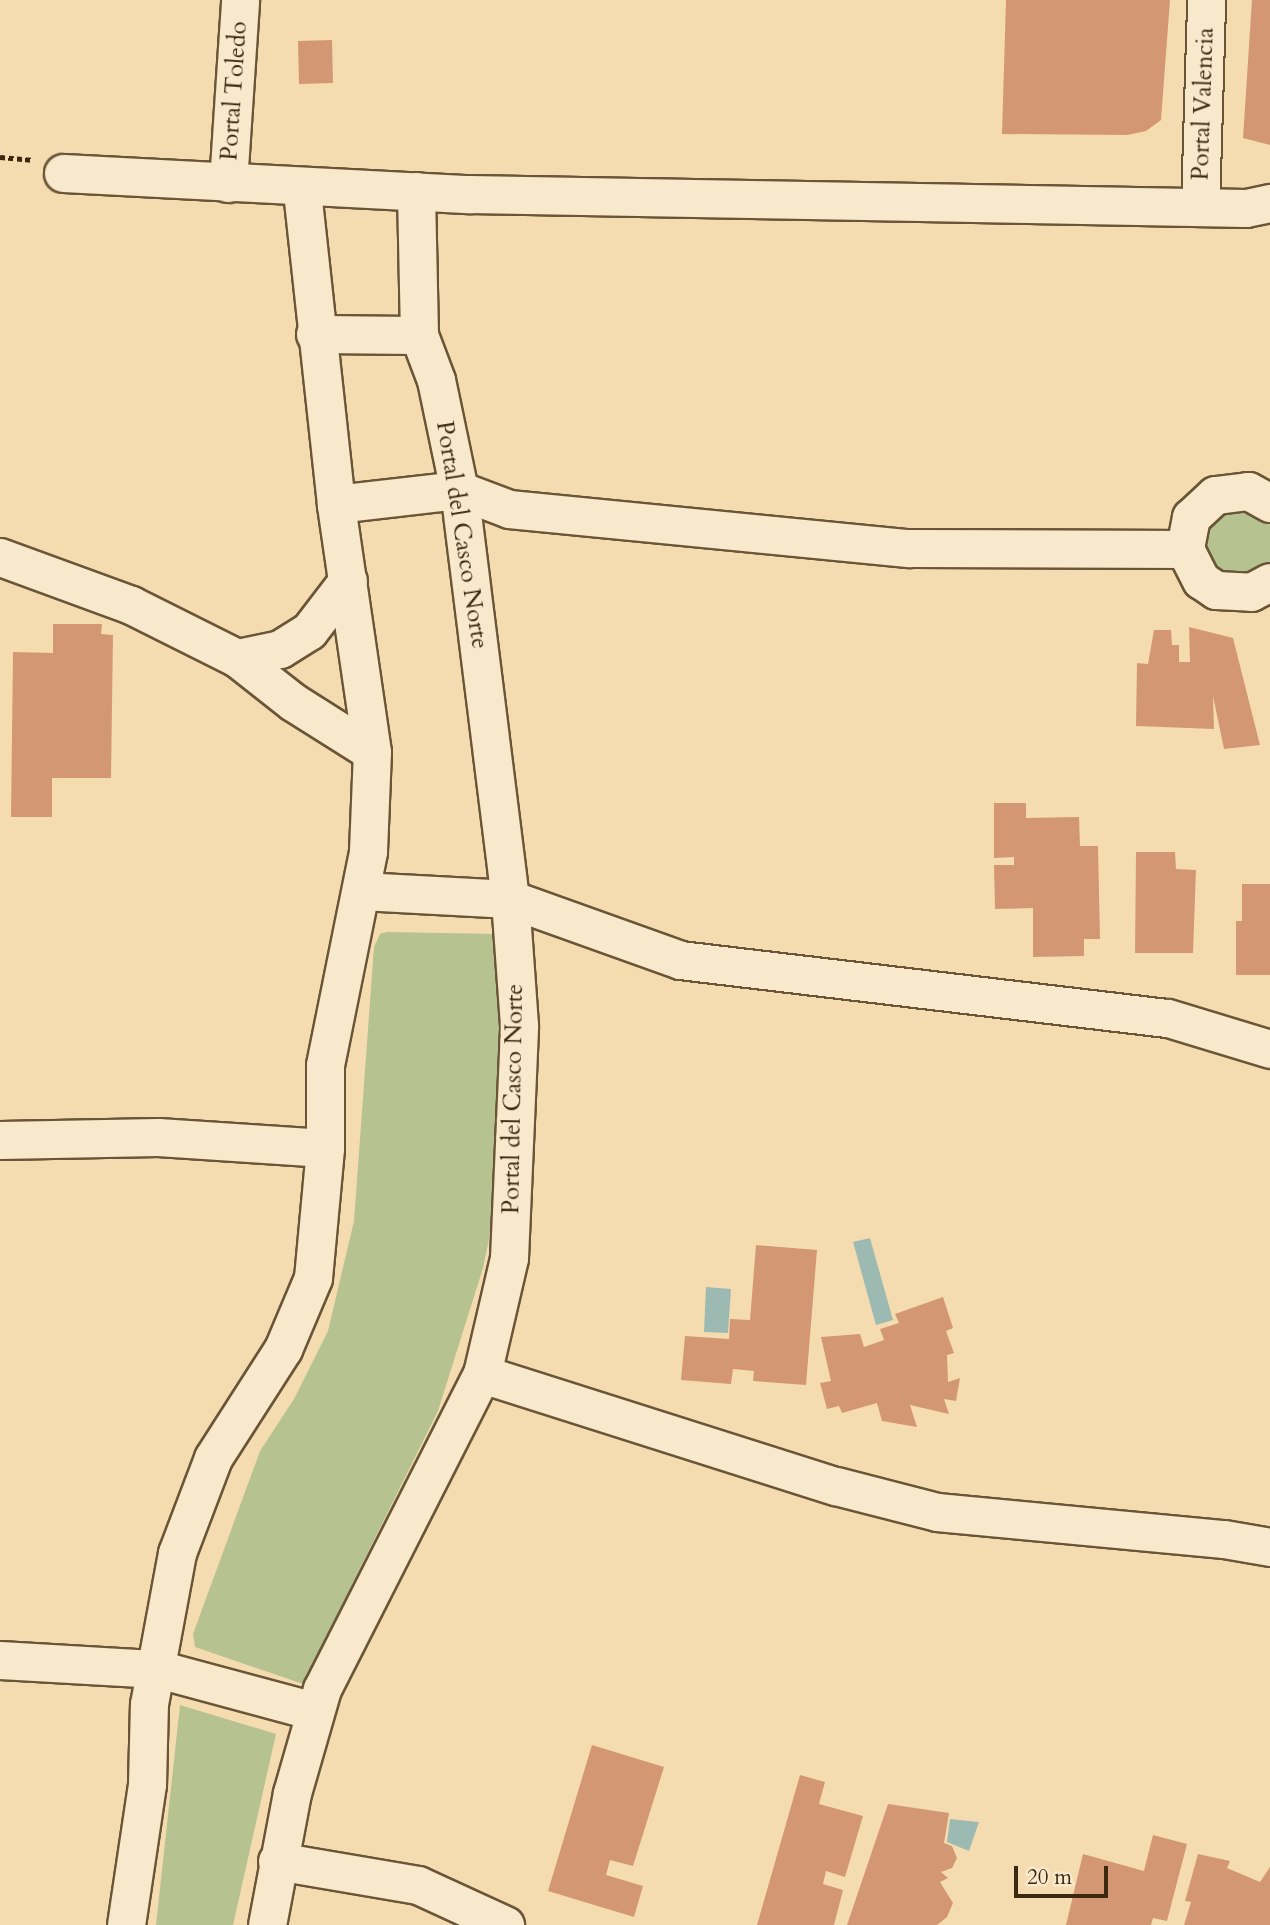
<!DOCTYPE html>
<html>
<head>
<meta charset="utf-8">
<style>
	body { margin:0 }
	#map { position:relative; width:1270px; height:1925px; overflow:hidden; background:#f5dcb0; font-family:Cardo,serif }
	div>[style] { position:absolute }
	.green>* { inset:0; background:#b6c290 }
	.water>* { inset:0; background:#9dbab2 }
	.building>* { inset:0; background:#d49774 }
	.path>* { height:4.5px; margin-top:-2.25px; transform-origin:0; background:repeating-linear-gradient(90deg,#3b280f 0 5px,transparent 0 8.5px) }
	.roads { filter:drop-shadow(2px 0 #6a5537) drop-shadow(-2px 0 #6a5537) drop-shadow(0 2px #6a5537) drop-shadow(0 -2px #6a5537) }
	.minor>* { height:37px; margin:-18.5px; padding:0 18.5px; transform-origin:18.5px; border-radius:18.5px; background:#f8e8cc }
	span { translate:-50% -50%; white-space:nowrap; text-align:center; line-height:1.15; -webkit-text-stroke:7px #f8e8cc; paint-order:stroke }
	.street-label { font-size:24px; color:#3b280f }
	.scale { position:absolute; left:1014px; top:1866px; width:94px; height:32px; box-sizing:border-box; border:4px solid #3b280f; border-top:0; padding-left:9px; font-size:21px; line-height:24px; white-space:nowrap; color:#3b280f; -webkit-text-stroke:5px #f8e8cc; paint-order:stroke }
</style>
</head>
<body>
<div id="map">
	<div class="green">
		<div style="clip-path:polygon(1228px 505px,1252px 506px,1270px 519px,1270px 566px,1250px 580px,1226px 579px,1207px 564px,1200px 541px,1208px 518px)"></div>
		<div style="clip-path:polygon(387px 932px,497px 934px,505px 1055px,501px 1181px,483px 1268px,438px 1411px,320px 1649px,315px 1677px,303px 1684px,195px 1647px,193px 1634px,260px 1451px,294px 1399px,328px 1331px,354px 1221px,374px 947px,380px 934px)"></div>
		<div style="clip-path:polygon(180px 1705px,276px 1734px,233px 1925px,156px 1925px)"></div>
	</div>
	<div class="water">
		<div style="clip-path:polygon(870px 1238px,893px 1320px,876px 1325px,853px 1242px)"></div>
		<div style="clip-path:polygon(706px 1287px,731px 1289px,728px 1333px,704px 1332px)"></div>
		<div style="clip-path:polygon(950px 1819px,979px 1822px,969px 1851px,947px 1842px)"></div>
	</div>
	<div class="building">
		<div style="clip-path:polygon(1006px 0,1170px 0,1161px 120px,1146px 131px,1127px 135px,1002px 134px)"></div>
		<div style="clip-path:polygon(1252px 0,1270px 0,1270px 145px,1243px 138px)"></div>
		<div style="clip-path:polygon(332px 40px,333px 83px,299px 84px,298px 41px)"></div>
		<div style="clip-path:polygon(53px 624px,102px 624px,101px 634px,113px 635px,111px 778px,52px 778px,52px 817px,11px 817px,13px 652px,53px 653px)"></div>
		<div style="clip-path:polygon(1189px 627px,1233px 638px,1260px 745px,1224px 749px,1213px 696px,1214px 729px,1136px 726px,1137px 663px,1148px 664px,1154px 630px,1171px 630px,1172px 645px,1179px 645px,1179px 662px,1190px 662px)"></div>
		<div style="clip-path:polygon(994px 803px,1026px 803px,1026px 818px,1079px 817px,1080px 846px,1098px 846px,1100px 939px,1084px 939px,1084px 956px,1033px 957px,1033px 908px,995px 909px,994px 865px,1014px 865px,1014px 857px,994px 858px)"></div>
		<div style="clip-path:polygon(1136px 852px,1175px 852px,1176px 869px,1196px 870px,1193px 953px,1135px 953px)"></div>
		<div style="clip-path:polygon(1242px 884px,1270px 884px,1270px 975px,1236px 975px,1236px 921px,1242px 921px)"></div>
		<div style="clip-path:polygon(756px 1245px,817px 1250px,806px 1385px,753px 1381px,754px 1371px,733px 1369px,731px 1384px,681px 1380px,685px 1336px,729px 1339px,730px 1319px,750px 1320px)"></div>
		<div style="clip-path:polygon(943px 1297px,953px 1328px,946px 1331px,954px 1353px,947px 1355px,948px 1382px,960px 1378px,956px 1401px,944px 1399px,949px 1414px,910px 1405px,917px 1427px,882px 1421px,877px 1403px,842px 1413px,839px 1406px,827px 1409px,820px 1383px,831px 1381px,821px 1337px,860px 1334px,864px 1347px,884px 1340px,880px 1329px,899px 1323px,895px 1314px)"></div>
		<div style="clip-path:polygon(592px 1745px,664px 1767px,633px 1866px,610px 1860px,606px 1875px,643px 1886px,634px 1917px,548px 1891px)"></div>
		<div style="clip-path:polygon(800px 1775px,825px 1782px,819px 1804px,863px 1816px,845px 1877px,826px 1871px,823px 1884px,843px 1890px,834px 1925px,757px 1925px)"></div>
		<div style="clip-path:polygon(888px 1804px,949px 1813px,944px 1843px,952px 1846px,957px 1858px,952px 1868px,941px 1872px,948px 1878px,940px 1882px,953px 1903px,947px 1917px,937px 1925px,847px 1925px)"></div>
		<div style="clip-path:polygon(1153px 1835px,1187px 1844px,1167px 1921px,1153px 1918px,1151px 1925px,1066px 1925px,1083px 1854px,1144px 1871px)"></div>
		<div style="clip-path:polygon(1198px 1854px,1230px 1861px,1227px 1868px,1260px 1882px,1270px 1867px,1270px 1925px,1184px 1925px,1191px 1902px,1185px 1901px)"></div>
	</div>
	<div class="path">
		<div style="left:0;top:157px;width:34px;rotate:5deg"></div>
	</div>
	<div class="roads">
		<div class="minor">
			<div style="left:63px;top:173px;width:407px;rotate:3deg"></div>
			<div style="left:469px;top:194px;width:777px;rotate:1.03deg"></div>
			<div style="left:1246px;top:208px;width:25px;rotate:-12deg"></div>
			<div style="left:228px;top:183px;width:183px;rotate:-86.2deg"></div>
			<div style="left:1200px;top:207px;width:207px;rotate:-88.3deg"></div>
			<div style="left:315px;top:334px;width:104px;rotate:0.6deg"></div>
			<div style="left:1270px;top:503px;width:25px;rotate:-151deg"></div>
			<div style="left:1248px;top:491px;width:33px;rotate:173deg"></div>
			<div style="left:1215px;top:495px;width:33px;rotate:137deg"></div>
			<div style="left:1191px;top:517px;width:33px;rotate:101deg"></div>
			<div style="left:1185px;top:549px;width:35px;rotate:63deg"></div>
			<div style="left:1201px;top:580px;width:18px;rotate:34deg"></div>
			<div style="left:1216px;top:590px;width:35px;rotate:3deg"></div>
			<div style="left:1251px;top:592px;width:21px;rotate:-28deg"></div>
			<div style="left:336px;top:504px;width:124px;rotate:-6.5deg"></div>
			<div style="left:459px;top:490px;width:53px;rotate:20.8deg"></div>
			<div style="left:509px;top:509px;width:403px;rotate:5.6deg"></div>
			<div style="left:910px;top:548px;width:275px;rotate:0.2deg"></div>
			<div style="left:0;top:557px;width:140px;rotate:20.1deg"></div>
			<div style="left:131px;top:605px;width:119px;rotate:26.6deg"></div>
			<div style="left:237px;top:658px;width:71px;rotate:38.2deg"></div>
			<div style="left:293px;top:702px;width:93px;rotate:32.3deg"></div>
			<div style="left:237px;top:658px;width:44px;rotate:-11.8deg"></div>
			<div style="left:280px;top:649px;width:34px;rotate:-32deg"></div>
			<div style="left:309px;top:631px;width:64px;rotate:-52.6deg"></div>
			<div style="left:361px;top:891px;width:149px;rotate:3.1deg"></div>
			<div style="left:510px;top:899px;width:181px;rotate:19.7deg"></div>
			<div style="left:680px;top:960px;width:491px;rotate:6.8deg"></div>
			<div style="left:1168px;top:1018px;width:107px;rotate:16.9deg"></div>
			<div style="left:0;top:1140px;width:158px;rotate:-1.1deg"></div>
			<div style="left:158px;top:1137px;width:167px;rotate:3.8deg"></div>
			<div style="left:482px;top:1374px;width:371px;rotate:17.6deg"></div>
			<div style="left:836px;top:1486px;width:104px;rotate:14.4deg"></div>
			<div style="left:937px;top:1512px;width:288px;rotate:5.4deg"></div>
			<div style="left:1224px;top:1539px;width:47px;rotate:9.9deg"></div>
			<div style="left:0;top:1660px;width:158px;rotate:3.3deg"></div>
			<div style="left:158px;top:1669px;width:162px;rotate:15.1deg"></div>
			<div style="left:277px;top:1861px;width:143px;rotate:9.7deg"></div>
			<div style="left:418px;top:1885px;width:96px;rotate:24.7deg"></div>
			<div style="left:126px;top:1925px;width:143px;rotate:-81.5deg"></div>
			<div style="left:147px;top:1784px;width:80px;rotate:-88.6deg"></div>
			<div style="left:149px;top:1704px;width:154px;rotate:-79.5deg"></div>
			<div style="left:177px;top:1553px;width:102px;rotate:-69.2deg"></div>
			<div style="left:213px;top:1458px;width:130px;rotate:-57.3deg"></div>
			<div style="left:283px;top:1349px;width:77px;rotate:-67.1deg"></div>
			<div style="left:313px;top:1278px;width:131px;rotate:-84.7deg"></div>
			<div style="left:325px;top:1148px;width:83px;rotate:-90deg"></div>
			<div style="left:325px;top:1065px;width:218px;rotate:-78.6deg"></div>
			<div style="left:368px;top:851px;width:99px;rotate:-87.7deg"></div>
			<div style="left:372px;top:752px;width:251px;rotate:-98.3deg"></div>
			<div style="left:336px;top:504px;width:317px;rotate:-96.2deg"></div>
			<div style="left:267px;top:1925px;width:134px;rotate:-79.3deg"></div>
			<div style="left:292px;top:1793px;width:108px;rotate:-73.9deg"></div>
			<div style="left:322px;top:1689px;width:353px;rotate:-63.1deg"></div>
			<div style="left:482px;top:1374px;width:119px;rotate:-76.9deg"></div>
			<div style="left:509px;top:1258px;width:233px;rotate:-87.5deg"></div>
			<div style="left:519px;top:1025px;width:126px;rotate:-94.1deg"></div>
			<div style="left:510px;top:899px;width:412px;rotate:-97.1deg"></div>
			<div style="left:459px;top:490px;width:112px;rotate:-101.8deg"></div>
			<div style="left:436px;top:380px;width:48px;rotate:-110.7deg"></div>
			<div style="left:419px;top:335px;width:144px;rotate:-91.2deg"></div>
		</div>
	</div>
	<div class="street-label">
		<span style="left:234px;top:91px;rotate:-86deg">Portal Toledo</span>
		<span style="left:1203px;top:104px;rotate:-88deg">Portal Valencia</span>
		<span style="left:462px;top:535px;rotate:81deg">Portal del Casco Norte</span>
		<span style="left:513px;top:1099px;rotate:-89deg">Portal del Casco Norte</span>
	</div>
	<div class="scale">20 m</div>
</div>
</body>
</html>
